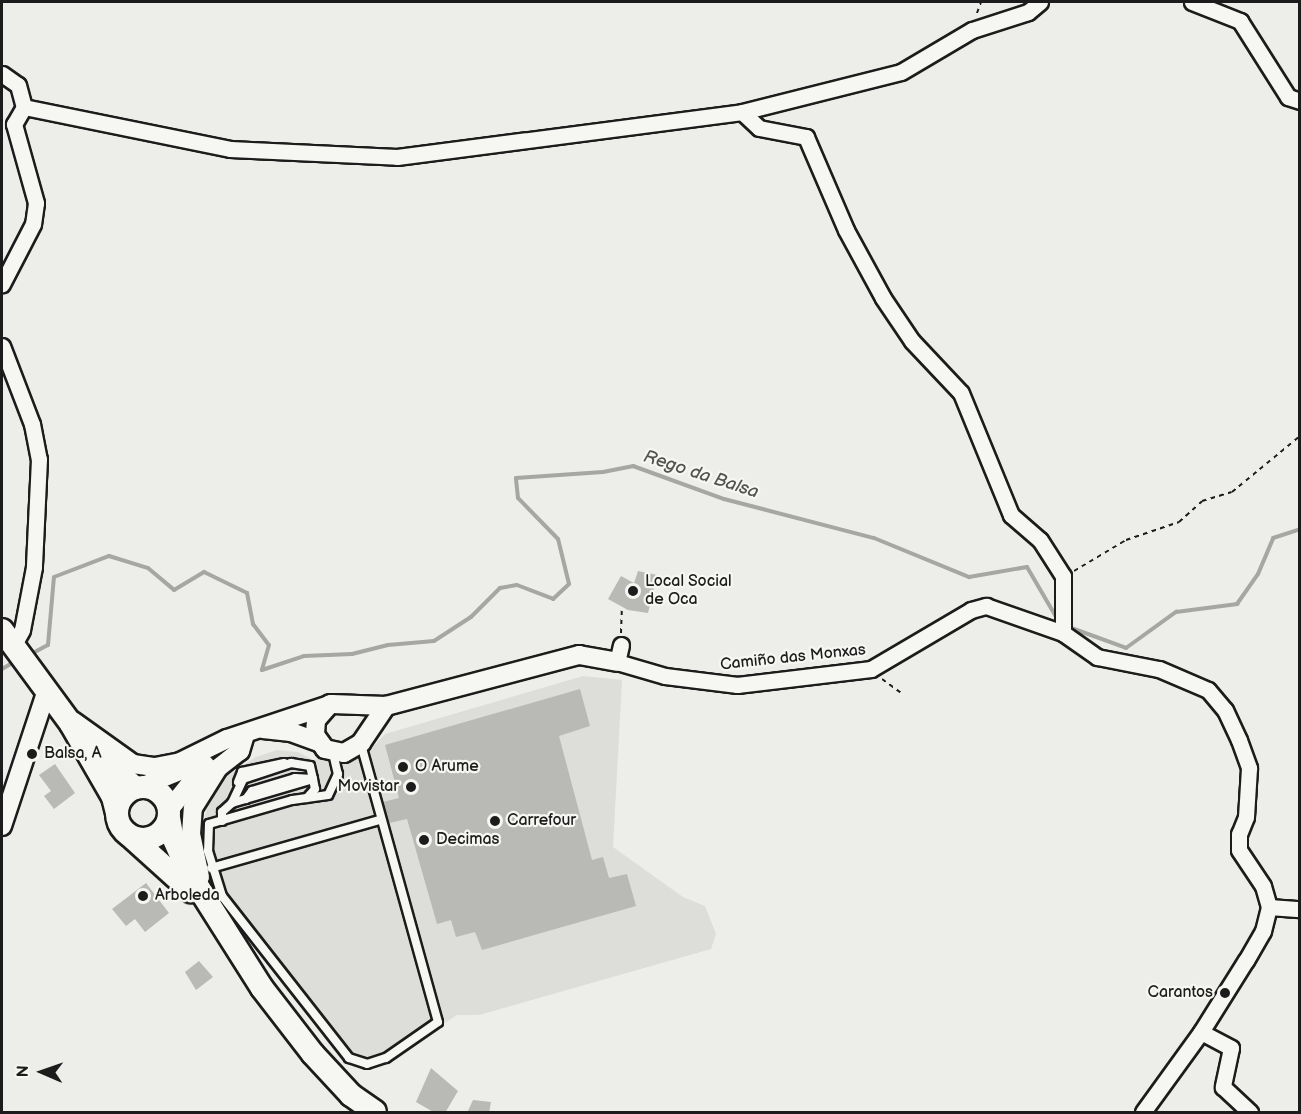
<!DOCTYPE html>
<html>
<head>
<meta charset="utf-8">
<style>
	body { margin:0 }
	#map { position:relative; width:1301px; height:1114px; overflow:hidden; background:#edede9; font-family:"Balsamiq Sans",sans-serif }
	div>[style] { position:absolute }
	.built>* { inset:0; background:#ddddda }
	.stream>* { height:4px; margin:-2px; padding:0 2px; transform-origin:2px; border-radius:2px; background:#a6a6a3 }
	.building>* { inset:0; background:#b9b9b6 }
	.path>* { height:2px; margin-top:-1px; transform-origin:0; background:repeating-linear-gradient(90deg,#1c1c1c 0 4.5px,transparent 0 9px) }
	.roads { filter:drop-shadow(2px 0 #1c1c1c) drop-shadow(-2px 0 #1c1c1c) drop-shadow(0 2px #1c1c1c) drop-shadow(0 -2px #1c1c1c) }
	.service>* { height:8px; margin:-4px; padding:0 4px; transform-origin:4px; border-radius:4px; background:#f6f6f2 }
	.minor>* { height:15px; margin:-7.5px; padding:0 7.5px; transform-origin:7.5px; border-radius:7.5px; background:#f6f6f2 }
	.tertiary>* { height:18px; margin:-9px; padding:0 9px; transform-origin:9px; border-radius:9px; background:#f6f6f2 }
	.primary>* { height:22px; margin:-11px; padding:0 11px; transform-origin:11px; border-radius:11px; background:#f6f6f2 }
	.primary>.ring { margin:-11px; padding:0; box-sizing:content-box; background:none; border:22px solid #f6f6f2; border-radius:50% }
	.dots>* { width:16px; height:16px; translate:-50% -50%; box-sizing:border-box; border:3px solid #f6f6f2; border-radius:50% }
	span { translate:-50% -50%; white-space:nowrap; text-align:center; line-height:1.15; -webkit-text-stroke:4.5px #f6f6f2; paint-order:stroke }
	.poi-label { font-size:16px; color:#1c1c1c }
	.left { translate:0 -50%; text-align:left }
	.right { translate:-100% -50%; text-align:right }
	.street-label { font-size:16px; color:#1c1c1c }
	.water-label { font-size:18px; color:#535352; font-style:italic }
	.frame { position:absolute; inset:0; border:3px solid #1c1c1c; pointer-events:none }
	.north { position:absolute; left:12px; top:1042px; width:60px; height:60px; -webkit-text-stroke:4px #f6f6f2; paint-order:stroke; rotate:272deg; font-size:16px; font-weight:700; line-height:24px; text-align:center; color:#1c1c1c }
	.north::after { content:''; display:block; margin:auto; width:21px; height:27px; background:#1c1c1c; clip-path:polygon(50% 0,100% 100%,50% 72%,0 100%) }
</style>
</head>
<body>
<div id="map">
	<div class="built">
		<div style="clip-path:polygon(583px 676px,622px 680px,613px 847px,683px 897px,705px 906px,716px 934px,711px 949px,479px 1015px,457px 1015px,385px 1062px,355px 1067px,226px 908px,206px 872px,201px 842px,206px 811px,215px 793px,227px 776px,256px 757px,277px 750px,298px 752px,313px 760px,375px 745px,385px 734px)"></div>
	</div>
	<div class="stream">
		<div style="left:1066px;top:626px;width:64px;rotate:20.1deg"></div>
		<div style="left:1126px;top:648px;width:62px;rotate:-35.8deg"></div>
		<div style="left:1176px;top:612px;width:62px;rotate:-7.5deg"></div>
		<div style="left:1237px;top:604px;width:37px;rotate:-55deg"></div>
		<div style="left:1258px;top:574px;width:39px;rotate:-67deg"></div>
		<div style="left:1273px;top:538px;width:28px;rotate:-18deg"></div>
		<div style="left:31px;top:654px;width:19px;rotate:-28deg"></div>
		<div style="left:48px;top:645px;width:68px;rotate:-85deg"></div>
		<div style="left:54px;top:577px;width:59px;rotate:-20.9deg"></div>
		<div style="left:109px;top:556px;width:41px;rotate:17.1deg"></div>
		<div style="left:148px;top:568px;width:34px;rotate:40deg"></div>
		<div style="left:174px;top:590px;width:35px;rotate:-31deg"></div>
		<div style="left:204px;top:572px;width:48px;rotate:26deg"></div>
		<div style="left:247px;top:593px;width:32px;rotate:79deg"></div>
		<div style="left:253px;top:624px;width:26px;rotate:53deg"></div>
		<div style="left:269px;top:645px;width:26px;rotate:106deg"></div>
		<div style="left:262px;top:670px;width:44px;rotate:-18.4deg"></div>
		<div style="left:304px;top:656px;width:48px;rotate:-2.4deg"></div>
		<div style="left:352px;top:654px;width:37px;rotate:-14deg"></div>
		<div style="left:388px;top:645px;width:46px;rotate:-5deg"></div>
		<div style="left:434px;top:641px;width:44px;rotate:-33deg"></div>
		<div style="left:471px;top:617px;width:41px;rotate:-45deg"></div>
		<div style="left:500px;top:588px;width:17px;rotate:-10deg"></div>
		<div style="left:517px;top:585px;width:39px;rotate:21deg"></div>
		<div style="left:553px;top:599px;width:22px;rotate:-43deg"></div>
		<div style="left:569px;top:584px;width:46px;rotate:-103.7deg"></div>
		<div style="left:558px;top:539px;width:57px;rotate:-134.3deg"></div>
		<div style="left:518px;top:498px;width:20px;rotate:-96deg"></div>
		<div style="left:516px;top:478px;width:87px;rotate:-3.9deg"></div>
		<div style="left:603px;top:472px;width:31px;rotate:-11deg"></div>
		<div style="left:633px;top:466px;width:97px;rotate:19.9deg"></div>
		<div style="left:724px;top:499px;width:155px;rotate:14.6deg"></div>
		<div style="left:874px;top:538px;width:103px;rotate:22.3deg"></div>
		<div style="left:969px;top:577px;width:59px;rotate:-9.8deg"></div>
		<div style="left:1027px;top:567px;width:61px;rotate:59.7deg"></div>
		<div style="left:2px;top:669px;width:16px;rotate:-30deg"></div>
	</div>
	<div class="building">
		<div style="clip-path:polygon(638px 571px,657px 575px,648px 613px,628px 610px,608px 599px,621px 576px,634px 583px)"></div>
		<div style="clip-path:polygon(580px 689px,590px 726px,559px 736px,592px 860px,603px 857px,609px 878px,627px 874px,636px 906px,482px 950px,475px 932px,456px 937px,451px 920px,437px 924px,407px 819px,389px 823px,383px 802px,399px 798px,385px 745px)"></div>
		<div style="clip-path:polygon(55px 764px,75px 793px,54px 809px,44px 796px,51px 791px,39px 775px)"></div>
		<div style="clip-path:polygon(146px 883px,169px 913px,145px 932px,135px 919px,126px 926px,112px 909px)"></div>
		<div style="clip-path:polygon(199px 961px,213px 977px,196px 990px,185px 972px)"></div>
		<div style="clip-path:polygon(431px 1068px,458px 1091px,445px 1113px,435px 1113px,416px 1102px)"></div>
		<div style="clip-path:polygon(473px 1100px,491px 1102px,489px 1113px,467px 1113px)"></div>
	</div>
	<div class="path">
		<div style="left:977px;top:13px;width:12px;rotate:-70deg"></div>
		<div style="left:1074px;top:571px;width:61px;rotate:-30.8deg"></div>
		<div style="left:1126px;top:540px;width:56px;rotate:-18.8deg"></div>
		<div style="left:1179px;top:522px;width:31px;rotate:-42deg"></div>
		<div style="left:1202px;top:501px;width:31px;rotate:-17deg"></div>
		<div style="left:1232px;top:492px;width:88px;rotate:-39.5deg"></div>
		<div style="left:621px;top:633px;width:26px;rotate:-88deg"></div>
		<div style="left:882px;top:679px;width:24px;rotate:36deg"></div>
	</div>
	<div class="roads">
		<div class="service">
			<div style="left:333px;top:753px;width:22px;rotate:77deg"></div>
			<div style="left:338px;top:774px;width:23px;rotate:115deg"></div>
			<div style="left:328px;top:795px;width:36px;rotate:172deg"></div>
			<div style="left:292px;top:800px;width:86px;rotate:163.9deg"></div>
			<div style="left:209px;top:824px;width:27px;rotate:92deg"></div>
			<div style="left:208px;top:851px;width:47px;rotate:72.7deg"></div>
			<div style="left:222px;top:896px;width:206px;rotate:51.9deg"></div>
			<div style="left:349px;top:1058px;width:19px;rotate:18deg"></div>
			<div style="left:367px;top:1064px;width:20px;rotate:-18deg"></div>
			<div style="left:386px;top:1058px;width:63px;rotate:-34.7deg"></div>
			<div style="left:438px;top:1022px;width:288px;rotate:-105.5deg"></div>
			<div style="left:238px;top:782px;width:11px;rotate:-68deg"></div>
			<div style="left:242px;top:772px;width:43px;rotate:-12.1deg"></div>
			<div style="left:232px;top:803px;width:26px;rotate:-65deg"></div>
			<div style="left:243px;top:779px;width:51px;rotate:-18.4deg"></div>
			<div style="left:291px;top:763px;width:19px;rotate:9deg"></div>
			<div style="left:310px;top:766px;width:13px;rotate:77deg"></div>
			<div style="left:313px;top:779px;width:18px;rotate:-177deg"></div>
			<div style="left:295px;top:778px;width:45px;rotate:163.2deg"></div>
			<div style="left:252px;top:791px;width:10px;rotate:127deg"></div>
			<div style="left:222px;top:821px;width:9px;rotate:-90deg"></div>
			<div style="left:222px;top:812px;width:13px;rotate:-42deg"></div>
			<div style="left:232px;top:803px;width:84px;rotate:-16.5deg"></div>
			<div style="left:313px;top:779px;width:10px;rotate:79deg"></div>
			<div style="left:315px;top:789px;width:12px;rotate:132deg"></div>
			<div style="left:211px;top:868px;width:176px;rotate:-15.9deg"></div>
		</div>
		<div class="minor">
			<div style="left:1040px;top:2px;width:16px;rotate:140deg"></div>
			<div style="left:1028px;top:12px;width:59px;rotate:162.2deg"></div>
			<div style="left:972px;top:30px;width:82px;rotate:149.4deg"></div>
			<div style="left:901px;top:72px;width:164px;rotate:165.9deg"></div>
			<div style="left:742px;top:112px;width:23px;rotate:43deg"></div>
			<div style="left:759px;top:128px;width:48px;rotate:10.8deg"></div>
			<div style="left:806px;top:137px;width:101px;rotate:66.7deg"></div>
			<div style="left:846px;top:230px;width:77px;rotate:61.4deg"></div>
			<div style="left:883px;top:298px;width:52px;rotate:56deg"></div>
			<div style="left:912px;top:341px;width:71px;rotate:46.7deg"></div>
			<div style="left:961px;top:393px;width:132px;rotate:67.7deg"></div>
			<div style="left:1011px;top:515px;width:38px;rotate:41deg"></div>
			<div style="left:1040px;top:540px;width:43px;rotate:57.4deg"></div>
			<div style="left:1063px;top:576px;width:57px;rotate:90deg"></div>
			<div style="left:1063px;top:633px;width:42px;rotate:35.2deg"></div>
			<div style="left:1097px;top:657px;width:63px;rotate:11deg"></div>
			<div style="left:1159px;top:669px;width:53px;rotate:23.2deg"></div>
			<div style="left:1208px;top:690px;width:26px;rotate:50deg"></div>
			<div style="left:1225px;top:710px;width:33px;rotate:65deg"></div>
			<div style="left:1239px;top:740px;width:30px;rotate:70deg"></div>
			<div style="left:1249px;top:768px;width:49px;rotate:93.5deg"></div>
			<div style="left:1246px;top:817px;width:18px;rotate:112deg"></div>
			<div style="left:1239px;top:834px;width:16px;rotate:90deg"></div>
			<div style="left:1239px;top:850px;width:43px;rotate:56.3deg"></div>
			<div style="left:1263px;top:886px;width:22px;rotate:74deg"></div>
			<div style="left:1269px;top:907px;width:25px;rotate:104deg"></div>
			<div style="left:1263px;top:931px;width:34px;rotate:120deg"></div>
			<div style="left:1246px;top:960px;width:85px;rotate:122deg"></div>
			<div style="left:1201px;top:1032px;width:99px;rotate:125.9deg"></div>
			<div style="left:1192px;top:2px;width:52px;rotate:21.6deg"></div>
			<div style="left:1240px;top:21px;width:90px;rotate:57.7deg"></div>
			<div style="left:1288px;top:97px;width:13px;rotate:18deg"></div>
			<div style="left:2px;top:74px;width:19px;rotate:35deg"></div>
			<div style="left:18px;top:85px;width:23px;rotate:75deg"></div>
			<div style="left:24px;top:107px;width:20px;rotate:120deg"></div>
			<div style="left:14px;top:124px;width:82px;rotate:74.4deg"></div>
			<div style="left:36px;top:203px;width:21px;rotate:98deg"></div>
			<div style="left:33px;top:224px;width:68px;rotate:117.3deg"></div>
			<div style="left:24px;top:107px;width:210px;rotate:11.5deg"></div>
			<div style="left:230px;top:149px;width:167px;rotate:2.7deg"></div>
			<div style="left:397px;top:157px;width:348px;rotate:-7.4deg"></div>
			<div style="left:2px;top:346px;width:84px;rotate:69deg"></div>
			<div style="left:32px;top:424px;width:36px;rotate:79deg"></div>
			<div style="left:39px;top:459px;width:108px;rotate:92.7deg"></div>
			<div style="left:34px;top:567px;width:64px;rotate:100.8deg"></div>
			<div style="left:22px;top:630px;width:18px;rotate:119deg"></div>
			<div style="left:621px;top:645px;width:17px;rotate:103deg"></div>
			<div style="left:617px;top:662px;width:50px;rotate:16.3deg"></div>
			<div style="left:665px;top:676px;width:73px;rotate:7.1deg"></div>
			<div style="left:737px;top:685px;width:135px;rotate:-6.8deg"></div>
			<div style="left:871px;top:669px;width:116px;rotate:-30.5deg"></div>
			<div style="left:971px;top:610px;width:16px;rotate:-15deg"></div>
			<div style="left:986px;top:606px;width:82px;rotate:19.3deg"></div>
			<div style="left:1269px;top:907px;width:31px;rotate:4deg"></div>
			<div style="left:1201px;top:1032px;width:34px;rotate:28deg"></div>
			<div style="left:1231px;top:1048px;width:40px;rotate:102deg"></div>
			<div style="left:1223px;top:1087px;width:37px;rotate:43deg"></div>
		</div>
		<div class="tertiary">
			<div style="left:330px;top:704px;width:21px;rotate:131deg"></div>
			<div style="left:316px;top:720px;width:15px;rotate:94deg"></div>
			<div style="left:315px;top:735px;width:17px;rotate:54deg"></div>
			<div style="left:325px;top:749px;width:19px;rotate:12deg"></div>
			<div style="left:344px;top:753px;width:20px;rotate:-30deg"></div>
			<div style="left:361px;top:743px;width:45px;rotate:-56deg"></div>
			<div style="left:73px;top:721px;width:74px;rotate:35.6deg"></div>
			<div style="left:133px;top:764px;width:22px;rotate:8deg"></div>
			<div style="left:155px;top:767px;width:25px;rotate:-11deg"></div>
			<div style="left:180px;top:762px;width:52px;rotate:-26.1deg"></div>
			<div style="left:227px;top:739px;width:111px;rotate:-18.4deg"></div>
			<div style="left:332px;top:704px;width:54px;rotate:2.1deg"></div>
			<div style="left:386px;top:706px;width:200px;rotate:-14.8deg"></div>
			<div style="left:579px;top:655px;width:39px;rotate:10deg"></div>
			<div style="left:263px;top:729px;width:28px;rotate:6deg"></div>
			<div style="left:291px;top:732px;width:30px;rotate:20deg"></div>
			<div style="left:143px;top:786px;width:53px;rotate:-22.2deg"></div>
			<div style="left:169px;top:810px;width:58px;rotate:-51.3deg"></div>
			<div style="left:2px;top:826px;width:143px;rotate:-71.7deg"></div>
			<div style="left:200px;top:877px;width:44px;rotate:-101.8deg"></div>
			<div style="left:191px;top:834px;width:26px;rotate:-86deg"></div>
			<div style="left:193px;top:808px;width:47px;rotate:-58deg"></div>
			<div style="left:218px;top:768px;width:28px;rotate:-38deg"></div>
			<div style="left:240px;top:751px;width:17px;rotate:-73deg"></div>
		</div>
		<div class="primary">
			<div style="left:2px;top:630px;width:117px;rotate:53.7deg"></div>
			<div style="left:71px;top:724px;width:84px;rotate:60.1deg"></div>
			<div style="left:113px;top:797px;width:16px;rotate:76deg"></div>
			<div style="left:94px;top:750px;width:56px;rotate:42.8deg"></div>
			<div class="ring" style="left:117px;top:787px;width:30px;height:30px"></div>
			<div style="left:169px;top:818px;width:17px;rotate:80deg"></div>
			<div style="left:172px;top:835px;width:39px;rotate:66deg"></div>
			<div style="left:188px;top:871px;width:138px;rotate:57.7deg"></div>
			<div style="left:262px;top:988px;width:83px;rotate:52.3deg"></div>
			<div style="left:313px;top:1054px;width:56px;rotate:47.2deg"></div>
			<div style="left:351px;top:1095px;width:29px;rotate:35deg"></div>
			<div style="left:129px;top:835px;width:84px;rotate:42.1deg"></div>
		</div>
	</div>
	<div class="dots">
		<div style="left:633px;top:591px;background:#1c1c1c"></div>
		<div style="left:32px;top:754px;background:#1c1c1c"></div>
		<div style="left:403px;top:767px;background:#1c1c1c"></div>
		<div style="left:411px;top:787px;background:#1c1c1c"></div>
		<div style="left:495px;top:821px;background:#1c1c1c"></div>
		<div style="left:424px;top:840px;background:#1c1c1c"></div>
		<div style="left:143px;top:896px;background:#1c1c1c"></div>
		<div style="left:1225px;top:993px;background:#1c1c1c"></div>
	</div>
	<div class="poi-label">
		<span class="left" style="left:645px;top:591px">Local Social<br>de Oca</span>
		<span class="left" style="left:44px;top:754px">Balsa, A</span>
		<span class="left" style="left:415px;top:767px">O Arume</span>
		<span class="right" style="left:399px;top:787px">Movistar</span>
		<span class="left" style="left:507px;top:821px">Carrefour</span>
		<span class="left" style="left:436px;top:840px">Decimas</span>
		<span class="left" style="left:155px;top:896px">Arboleda</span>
		<span class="right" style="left:1213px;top:993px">Carantos</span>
	</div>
	<div class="street-label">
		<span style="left:793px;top:658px;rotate:-6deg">Camiño das Monxas</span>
	</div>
	<div class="water-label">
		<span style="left:701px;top:475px;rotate:18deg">Rego da Balsa</span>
	</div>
	<div class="frame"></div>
	<div class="north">N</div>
</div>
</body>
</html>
